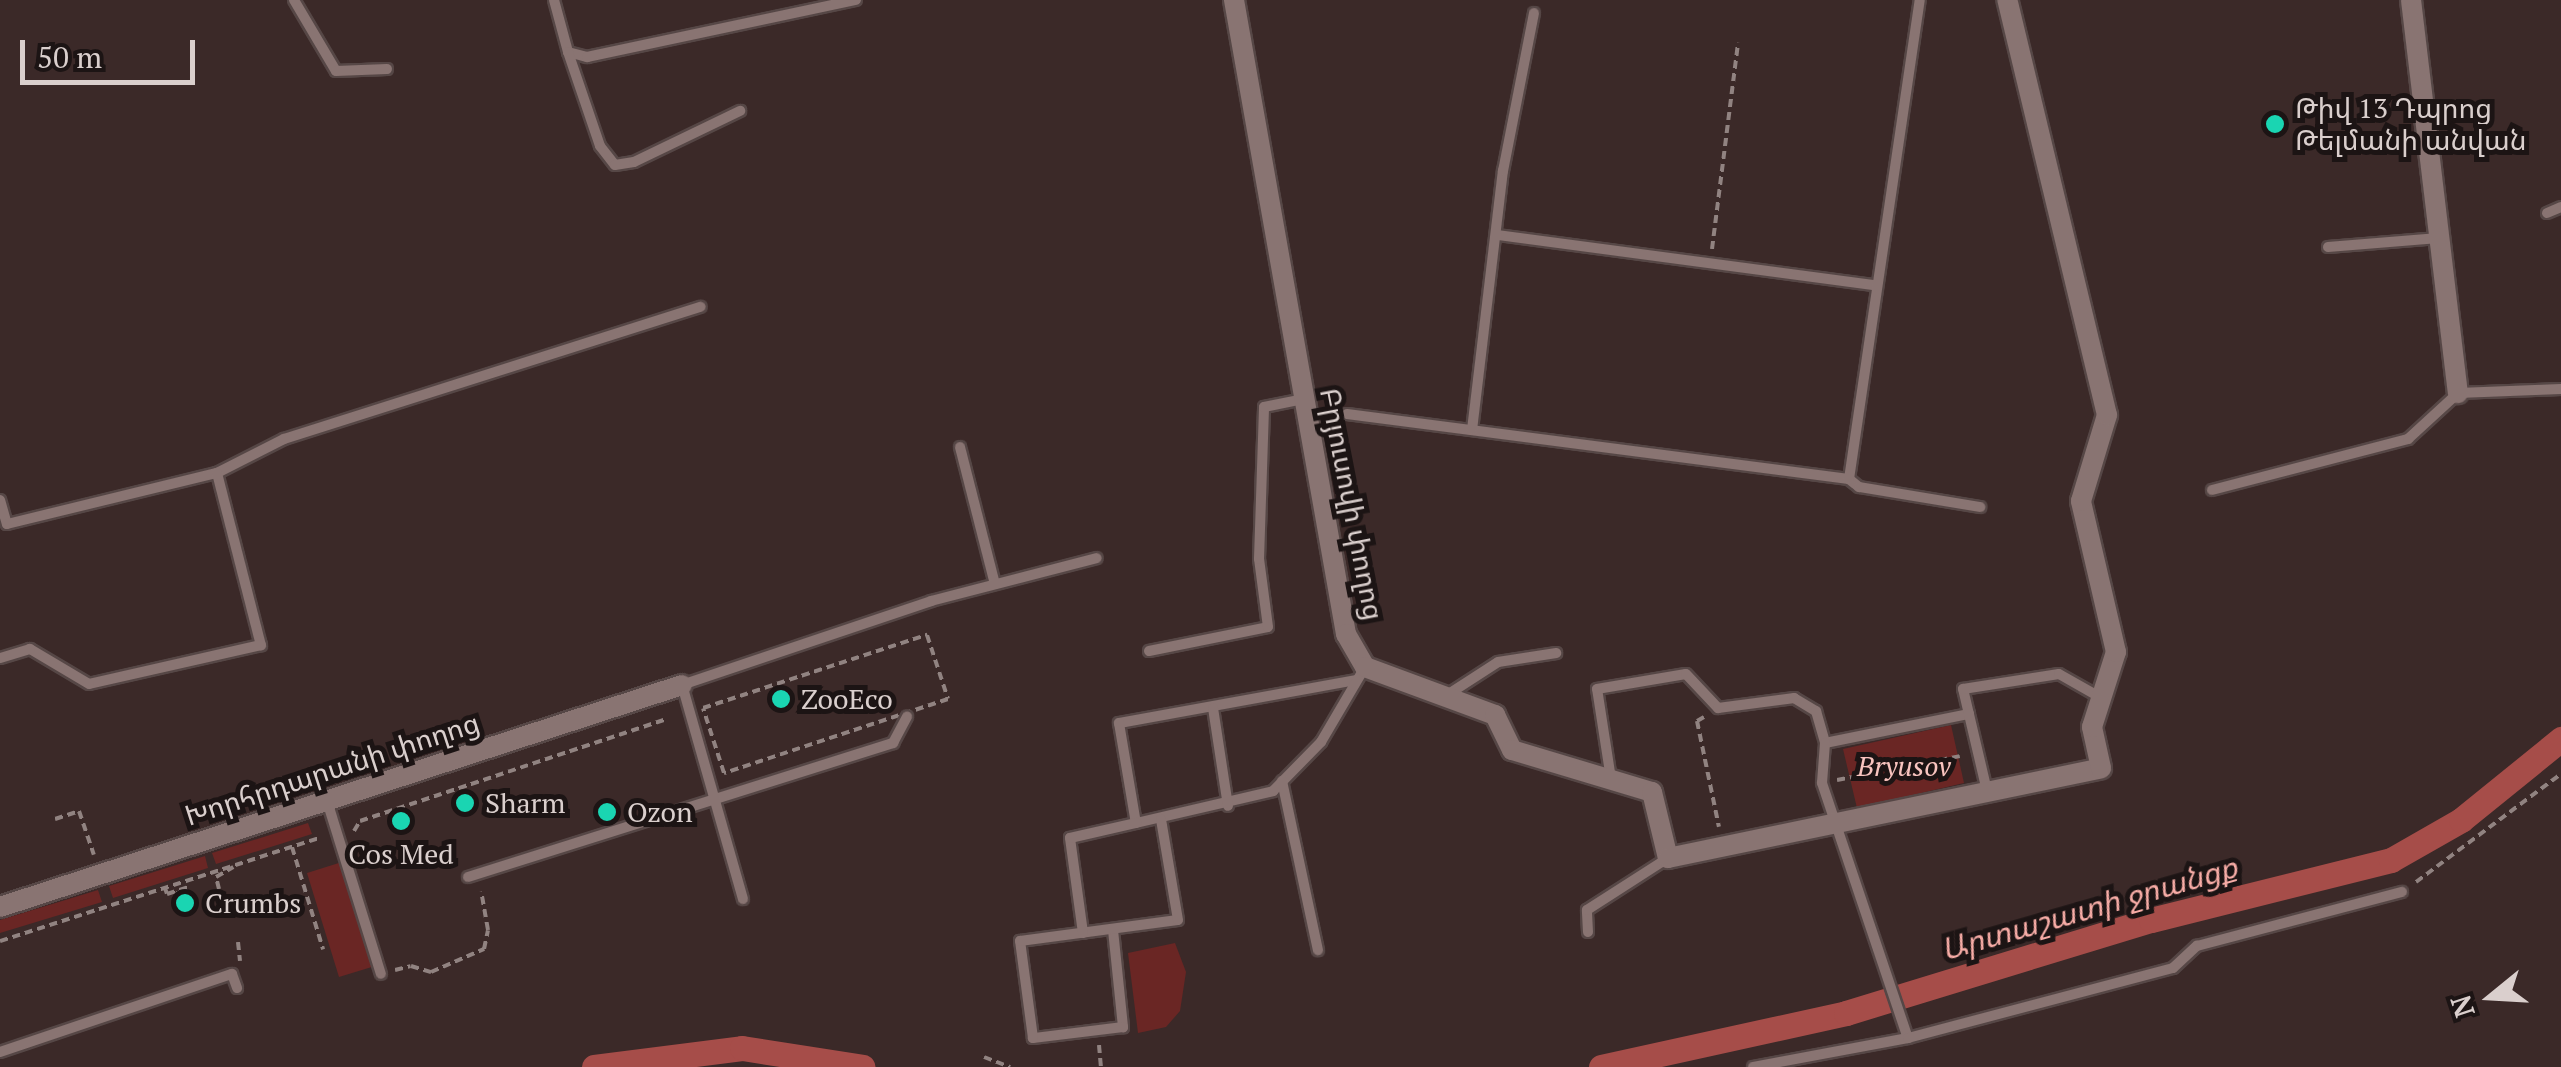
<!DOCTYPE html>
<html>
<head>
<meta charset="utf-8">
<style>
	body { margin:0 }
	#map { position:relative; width:2561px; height:1067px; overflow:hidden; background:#3b2928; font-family:"PT Serif","Noto Sans Armenian",serif }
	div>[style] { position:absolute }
	.green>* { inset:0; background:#6a2624 }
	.canal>* { height:25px; margin:-12.5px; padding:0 12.5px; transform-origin:12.5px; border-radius:12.5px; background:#a64d49 }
	.path>* { height:4px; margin-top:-2px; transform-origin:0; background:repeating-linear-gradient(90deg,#918381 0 8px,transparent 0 13px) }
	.roads { filter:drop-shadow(2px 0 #564746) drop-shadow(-2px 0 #564746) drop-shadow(0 2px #564746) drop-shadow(0 -2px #564746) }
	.service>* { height:10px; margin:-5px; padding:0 5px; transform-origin:5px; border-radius:5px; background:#897472 }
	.minor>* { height:20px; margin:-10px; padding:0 10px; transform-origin:10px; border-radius:10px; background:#897472 }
	.dots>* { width:28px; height:28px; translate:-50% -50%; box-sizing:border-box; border:5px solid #1c1414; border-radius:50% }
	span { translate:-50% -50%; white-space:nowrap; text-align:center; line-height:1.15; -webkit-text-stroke:10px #1c1414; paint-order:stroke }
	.poi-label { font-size:28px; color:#dacfcd }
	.left { translate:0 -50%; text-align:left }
	.street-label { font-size:28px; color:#dacfcd }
	.park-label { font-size:28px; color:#f8c4bf; font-style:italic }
	.water-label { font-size:30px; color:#f7aca6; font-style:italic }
	.north { position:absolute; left:2441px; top:947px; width:100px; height:100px; -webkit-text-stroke:8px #1c1414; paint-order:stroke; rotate:252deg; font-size:28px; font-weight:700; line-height:40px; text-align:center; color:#dacfcd }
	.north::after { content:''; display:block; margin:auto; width:35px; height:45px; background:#dacfcd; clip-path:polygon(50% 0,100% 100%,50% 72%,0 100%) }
	.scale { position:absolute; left:20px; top:40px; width:175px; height:45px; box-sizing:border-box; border:5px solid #dacfcd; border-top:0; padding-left:12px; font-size:30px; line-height:35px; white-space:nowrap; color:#dacfcd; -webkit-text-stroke:8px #1c1414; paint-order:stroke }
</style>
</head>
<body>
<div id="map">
	<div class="green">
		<div style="clip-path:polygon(1951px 725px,1964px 783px,1857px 808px,1843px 749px)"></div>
		<div style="clip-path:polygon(308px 823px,312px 834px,216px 864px,212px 853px)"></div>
		<div style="clip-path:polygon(205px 856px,208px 868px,113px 898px,109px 886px)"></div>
		<div style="clip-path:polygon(342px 862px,375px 966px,339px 977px,307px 873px)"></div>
		<div style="clip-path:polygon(98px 890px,102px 902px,0 933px,0 920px)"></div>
		<div style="clip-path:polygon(1175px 943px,1186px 972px,1180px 1011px,1166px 1027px,1138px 1033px,1128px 953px)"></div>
	</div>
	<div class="canal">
		<div style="left:594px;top:1067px;width:149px;rotate:-7.3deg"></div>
		<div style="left:742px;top:1048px;width:122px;rotate:8.9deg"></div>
		<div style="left:1601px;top:1067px;width:251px;rotate:-12.4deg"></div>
		<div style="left:1846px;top:1013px;width:319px;rotate:-17deg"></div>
		<div style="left:2151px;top:920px;width:247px;rotate:-14deg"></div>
		<div style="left:2391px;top:860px;width:81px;rotate:-29.7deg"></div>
		<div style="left:2461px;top:820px;width:129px;rotate:-39deg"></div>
	</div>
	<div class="path">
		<div style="left:1712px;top:249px;width:208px;rotate:-82.8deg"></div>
		<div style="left:927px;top:635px;width:67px;rotate:71.8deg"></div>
		<div style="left:948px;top:699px;width:236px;rotate:161.7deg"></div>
		<div style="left:724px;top:773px;width:68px;rotate:-107.9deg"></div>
		<div style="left:703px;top:708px;width:236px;rotate:-18.1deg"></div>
		<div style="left:1704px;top:717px;width:8px;rotate:150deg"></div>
		<div style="left:1697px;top:721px;width:108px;rotate:78.3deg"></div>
		<div style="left:1837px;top:780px;width:125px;rotate:-11deg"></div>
		<div style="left:55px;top:819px;width:25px;rotate:-18deg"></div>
		<div style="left:79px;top:811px;width:46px;rotate:71.2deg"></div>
		<div style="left:354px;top:831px;width:12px;rotate:-59deg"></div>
		<div style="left:360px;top:821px;width:324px;rotate:-18.4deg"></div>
		<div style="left:292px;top:847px;width:107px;rotate:73.1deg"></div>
		<div style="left:2416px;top:882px;width:181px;rotate:-36.7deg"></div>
		<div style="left:165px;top:888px;width:6px;rotate:72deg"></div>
		<div style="left:167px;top:894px;width:23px;rotate:-18deg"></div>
		<div style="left:219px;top:889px;width:12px;rotate:-104deg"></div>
		<div style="left:216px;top:877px;width:20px;rotate:-30deg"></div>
		<div style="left:177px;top:891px;width:12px;rotate:70deg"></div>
		<div style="left:0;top:941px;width:335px;rotate:-17.9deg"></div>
		<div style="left:238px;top:942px;width:19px;rotate:84deg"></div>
		<div style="left:395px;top:970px;width:16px;rotate:-14deg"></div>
		<div style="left:411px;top:966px;width:21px;rotate:17deg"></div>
		<div style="left:431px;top:972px;width:58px;rotate:-23.5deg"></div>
		<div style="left:484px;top:949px;width:19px;rotate:-78deg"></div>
		<div style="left:488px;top:930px;width:39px;rotate:-100deg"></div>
		<div style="left:1099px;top:1045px;width:22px;rotate:85deg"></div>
		<div style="left:984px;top:1057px;width:28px;rotate:21deg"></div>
	</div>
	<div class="roads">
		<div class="service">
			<div style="left:294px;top:0;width:82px;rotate:59.4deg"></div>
			<div style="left:336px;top:71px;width:51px;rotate:-2.2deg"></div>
			<div style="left:554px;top:0;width:54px;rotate:74.9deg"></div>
			<div style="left:568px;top:52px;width:20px;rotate:15deg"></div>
			<div style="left:587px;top:57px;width:275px;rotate:-12deg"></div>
			<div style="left:568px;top:52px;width:99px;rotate:71.2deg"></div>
			<div style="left:600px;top:146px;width:24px;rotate:52deg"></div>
			<div style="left:615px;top:165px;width:19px;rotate:-9deg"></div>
			<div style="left:634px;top:162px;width:118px;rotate:-25.7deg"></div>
			<div style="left:2547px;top:213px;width:15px;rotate:-23deg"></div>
			<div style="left:1498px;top:235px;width:379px;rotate:7.6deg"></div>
			<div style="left:2328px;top:247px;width:111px;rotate:-4.6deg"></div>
			<div style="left:1347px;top:414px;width:506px;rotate:7.38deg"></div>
			<div style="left:1849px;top:479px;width:13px;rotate:39deg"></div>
			<div style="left:1859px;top:487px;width:123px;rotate:9.4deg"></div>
			<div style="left:1472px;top:430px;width:261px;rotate:-83.2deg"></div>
			<div style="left:1503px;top:171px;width:161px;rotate:-78.9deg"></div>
			<div style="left:960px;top:447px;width:141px;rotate:75.7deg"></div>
			<div style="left:217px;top:473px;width:75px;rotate:-26.9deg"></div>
			<div style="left:284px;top:439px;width:437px;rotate:-17.6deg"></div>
			<div style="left:1849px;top:479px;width:484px;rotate:-81.6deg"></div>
			<div style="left:2212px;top:490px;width:203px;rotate:-14.6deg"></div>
			<div style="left:2408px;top:439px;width:68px;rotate:-42.6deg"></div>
			<div style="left:2458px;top:393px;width:103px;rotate:-2.2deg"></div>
			<div style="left:0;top:500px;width:25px;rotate:74deg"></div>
			<div style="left:7px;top:524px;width:216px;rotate:-13.7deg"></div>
			<div style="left:217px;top:473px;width:178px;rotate:75.7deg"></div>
			<div style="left:261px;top:645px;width:176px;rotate:167.2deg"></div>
			<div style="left:89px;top:684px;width:69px;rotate:-149.3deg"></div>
			<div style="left:30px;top:649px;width:31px;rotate:163deg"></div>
			<div style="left:1149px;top:651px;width:121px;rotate:-11.4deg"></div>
			<div style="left:1268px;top:627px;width:69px;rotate:-97.5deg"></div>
			<div style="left:1259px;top:559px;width:152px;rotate:-88.1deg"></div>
			<div style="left:1264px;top:407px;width:41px;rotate:-11.3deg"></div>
			<div style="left:1356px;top:680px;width:241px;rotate:169.7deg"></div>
			<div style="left:1119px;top:723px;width:101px;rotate:80.4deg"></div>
			<div style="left:1136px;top:823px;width:141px;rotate:-13.1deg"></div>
			<div style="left:1273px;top:791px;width:69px;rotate:-45.6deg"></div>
			<div style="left:1321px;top:742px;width:87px;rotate:-59.6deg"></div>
			<div style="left:1444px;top:697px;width:64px;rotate:-32.9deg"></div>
			<div style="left:1498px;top:662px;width:59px;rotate:-8.8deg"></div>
			<div style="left:1213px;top:708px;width:99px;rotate:81.3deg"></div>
			<div style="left:1825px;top:743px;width:147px;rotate:-11.4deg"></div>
			<div style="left:1611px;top:779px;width:91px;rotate:-98.8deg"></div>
			<div style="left:1597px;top:689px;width:90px;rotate:-9.6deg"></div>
			<div style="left:1686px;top:674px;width:47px;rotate:46.7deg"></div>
			<div style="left:1718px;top:708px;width:77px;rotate:-7.5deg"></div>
			<div style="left:1794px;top:698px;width:26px;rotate:31deg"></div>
			<div style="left:1816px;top:711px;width:33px;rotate:74deg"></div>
			<div style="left:1825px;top:743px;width:40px;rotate:94.3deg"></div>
			<div style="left:1822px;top:783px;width:269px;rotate:71.4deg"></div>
			<div style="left:1282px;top:781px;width:173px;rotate:78deg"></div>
			<div style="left:1987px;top:791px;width:105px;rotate:-103.2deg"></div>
			<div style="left:1963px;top:689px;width:97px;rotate:-8.9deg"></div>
			<div style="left:2059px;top:674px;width:51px;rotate:29.6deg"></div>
			<div style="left:327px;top:801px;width:181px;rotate:72.7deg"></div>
			<div style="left:468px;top:877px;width:446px;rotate:-17.5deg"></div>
			<div style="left:893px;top:743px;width:30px;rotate:-62deg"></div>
			<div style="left:743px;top:899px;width:223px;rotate:-105.9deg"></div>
			<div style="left:682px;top:685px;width:263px;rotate:-18.6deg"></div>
			<div style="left:931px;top:601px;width:171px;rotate:-14.5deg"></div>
			<div style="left:1113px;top:930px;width:98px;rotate:84.1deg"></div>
			<div style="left:1123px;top:1027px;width:91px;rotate:173deg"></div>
			<div style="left:1033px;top:1038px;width:98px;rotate:-97.6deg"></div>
			<div style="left:1020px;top:941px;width:159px;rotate:-7.6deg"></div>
			<div style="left:1178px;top:920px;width:102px;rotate:-99.6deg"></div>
			<div style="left:1588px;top:932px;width:22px;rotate:-93deg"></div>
			<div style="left:1587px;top:910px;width:96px;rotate:-32.7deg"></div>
			<div style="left:1083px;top:933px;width:96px;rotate:-97.8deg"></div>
			<div style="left:1070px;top:838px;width:68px;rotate:-12.8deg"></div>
			<div style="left:0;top:1052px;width:245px;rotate:-18.6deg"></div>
			<div style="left:232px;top:974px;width:15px;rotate:70deg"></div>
			<div style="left:1753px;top:1067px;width:158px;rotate:-10.6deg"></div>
			<div style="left:1908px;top:1038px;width:274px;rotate:-14.8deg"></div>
			<div style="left:2173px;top:968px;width:33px;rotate:-43deg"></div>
			<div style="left:2197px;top:946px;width:212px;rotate:-14.8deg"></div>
		</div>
		<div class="minor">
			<div style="left:1234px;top:0;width:644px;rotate:79.98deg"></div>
			<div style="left:1346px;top:634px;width:38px;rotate:60deg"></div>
			<div style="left:1365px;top:667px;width:139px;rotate:20.3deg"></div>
			<div style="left:1495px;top:715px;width:39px;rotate:64deg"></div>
			<div style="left:1512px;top:750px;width:146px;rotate:16.7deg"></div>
			<div style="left:1652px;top:792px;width:68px;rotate:76.4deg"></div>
			<div style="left:1668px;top:858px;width:442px;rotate:-11.7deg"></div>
			<div style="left:2101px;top:768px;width:42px;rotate:-102.4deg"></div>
			<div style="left:2092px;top:727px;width:79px;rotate:-72.3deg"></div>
			<div style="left:2116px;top:652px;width:155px;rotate:-103.1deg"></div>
			<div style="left:2081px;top:501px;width:90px;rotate:-73.2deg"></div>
			<div style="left:2107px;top:415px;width:427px;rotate:-103.5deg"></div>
			<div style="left:2411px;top:0;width:396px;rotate:83.2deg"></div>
			<div style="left:0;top:907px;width:717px;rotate:-18.03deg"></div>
		</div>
	</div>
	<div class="dots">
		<div style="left:2275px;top:124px;background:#1ad5b2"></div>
		<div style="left:781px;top:699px;background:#1ad5b2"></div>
		<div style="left:465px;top:803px;background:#1ad5b2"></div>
		<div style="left:607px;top:812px;background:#1ad5b2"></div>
		<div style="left:401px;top:821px;background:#1ad5b2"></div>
		<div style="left:185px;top:903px;background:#1ad5b2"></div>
	</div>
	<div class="poi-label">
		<span class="left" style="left:2295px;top:124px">Թիվ 13 Դպրոց<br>Թելմանի անվան</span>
		<span class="left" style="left:801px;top:699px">ZooEco</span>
		<span class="left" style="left:485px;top:803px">Sharm</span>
		<span class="left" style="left:627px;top:812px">Ozon</span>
		<span style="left:401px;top:854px">Cos Med</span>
		<span class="left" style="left:205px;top:903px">Crumbs</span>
	</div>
	<div class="street-label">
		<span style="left:1352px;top:504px;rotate:79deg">Բրյուսովի փողոց</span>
		<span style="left:332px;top:769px;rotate:-18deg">Խորհրդարանի փողոց</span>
	</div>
	<div class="park-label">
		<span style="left:1904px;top:766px">Bryusov</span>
	</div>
	<div class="water-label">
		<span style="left:2089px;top:908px;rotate:-16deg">Արտաշատի ջրանցք</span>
	</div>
	<div class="north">N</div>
	<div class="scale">50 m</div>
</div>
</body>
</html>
